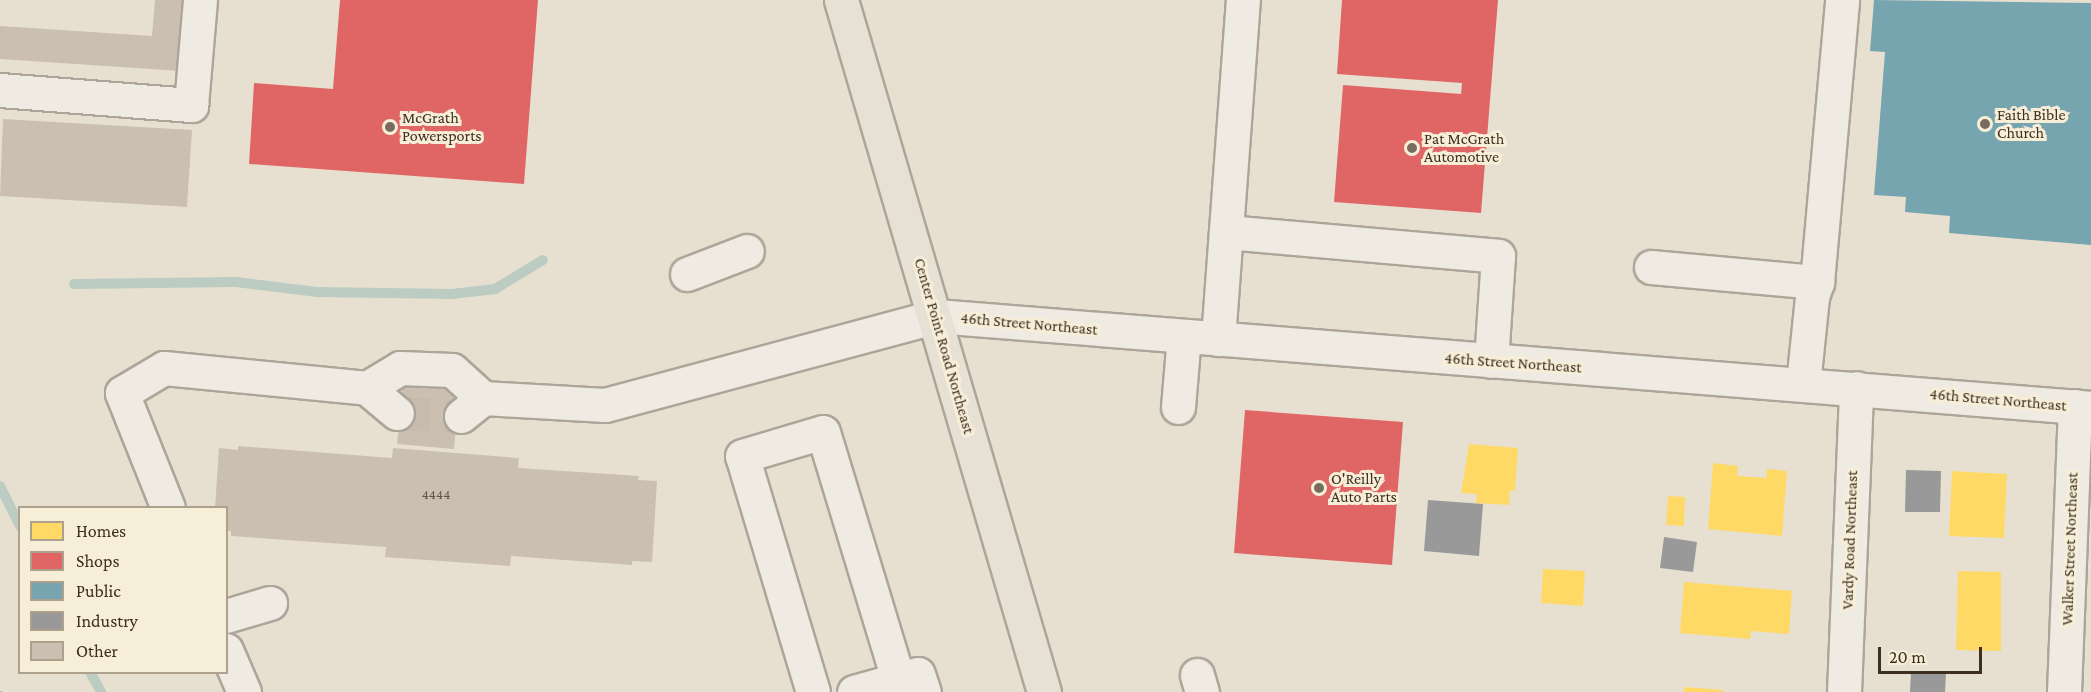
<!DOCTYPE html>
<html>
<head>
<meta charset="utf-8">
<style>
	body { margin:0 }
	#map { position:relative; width:2091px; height:692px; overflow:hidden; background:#e7e0d1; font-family:"Crimson Pro",serif }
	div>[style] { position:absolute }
	.homes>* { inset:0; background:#ffd966 }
	.shops>* { inset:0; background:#e06666 }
	.public>* { inset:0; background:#76a5af }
	.industry>* { inset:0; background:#999 }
	.stream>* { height:10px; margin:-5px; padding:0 5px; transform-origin:5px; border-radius:5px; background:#bcccc2 }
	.building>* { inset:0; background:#cbbfb2 }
	.minor-tunnel>* { height:33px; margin-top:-16.5px; transform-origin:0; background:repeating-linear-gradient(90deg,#c5bcae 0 33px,transparent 0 49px) }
	.roads { filter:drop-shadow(2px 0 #ada599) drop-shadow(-2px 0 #ada599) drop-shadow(0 2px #ada599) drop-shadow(0 -2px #ada599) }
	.minor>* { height:33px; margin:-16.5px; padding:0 16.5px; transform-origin:16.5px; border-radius:16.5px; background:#efebe3 }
	.major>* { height:33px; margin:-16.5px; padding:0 16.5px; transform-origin:16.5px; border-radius:16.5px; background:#e6e1d4 }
	.rail>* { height:4.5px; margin-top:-2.25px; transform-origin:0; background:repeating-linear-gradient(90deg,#afaaa2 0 10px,transparent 0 20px) }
	.dots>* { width:16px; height:16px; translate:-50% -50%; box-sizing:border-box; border:3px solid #f7eed8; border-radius:50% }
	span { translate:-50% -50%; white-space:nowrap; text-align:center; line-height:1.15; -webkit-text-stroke:6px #f7eed8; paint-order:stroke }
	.number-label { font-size:14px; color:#605244 }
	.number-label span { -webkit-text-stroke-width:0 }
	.poi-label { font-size:16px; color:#3d2e20 }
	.left { translate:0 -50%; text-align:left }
	.street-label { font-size:16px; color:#3d2e20 }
	.legend { position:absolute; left:18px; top:506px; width:210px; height:168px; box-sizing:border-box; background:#f7eed8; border:2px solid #ada18e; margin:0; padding:8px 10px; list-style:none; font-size:18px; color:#3d2e20 }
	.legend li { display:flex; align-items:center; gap:12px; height:30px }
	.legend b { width:30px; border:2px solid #ada18e }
	.scale { position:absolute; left:1878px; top:647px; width:104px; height:27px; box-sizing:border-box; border:3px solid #3d2e20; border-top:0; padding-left:8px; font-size:18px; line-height:21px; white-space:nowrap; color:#3d2e20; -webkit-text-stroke:4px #f7eed8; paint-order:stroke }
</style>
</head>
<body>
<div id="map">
	<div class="homes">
		<div style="clip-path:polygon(1469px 444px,1518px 448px,1515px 491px,1510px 490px,1509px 505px,1476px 503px,1477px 494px,1461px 493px)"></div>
		<div style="clip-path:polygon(1713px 463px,1738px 466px,1737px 476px,1766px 478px,1767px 469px,1787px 471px,1782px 536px,1708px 529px)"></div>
		<div style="clip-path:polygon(1952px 471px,2007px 474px,2004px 538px,1949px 536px)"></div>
		<div style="clip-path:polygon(1668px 496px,1685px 497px,1684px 526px,1666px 525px)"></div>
		<div style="clip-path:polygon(1543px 569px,1585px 571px,1583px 606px,1541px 603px)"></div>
		<div style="clip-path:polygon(1958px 571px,2001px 572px,2001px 651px,1956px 650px)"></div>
		<div style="clip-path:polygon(1684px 582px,1792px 591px,1789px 634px,1751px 631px,1750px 639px,1680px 633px)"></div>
		<div style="clip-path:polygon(1684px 687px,1723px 690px,1723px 692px,1684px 692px)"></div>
	</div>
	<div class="shops">
		<div style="clip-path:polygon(340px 0,538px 0,524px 184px,249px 164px,254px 83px,333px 89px)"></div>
		<div style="clip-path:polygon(1342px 0,1498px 0,1481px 213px,1334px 202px,1343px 85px,1461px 94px,1462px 83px,1337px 74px)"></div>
		<div style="clip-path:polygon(1245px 410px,1403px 422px,1392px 565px,1234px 553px)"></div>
	</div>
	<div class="public">
		<div style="clip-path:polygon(1874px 0,2091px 3px,2091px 245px,1949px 233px,1950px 216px,1905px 212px,1906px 197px,1874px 195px,1885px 52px,1870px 51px)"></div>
	</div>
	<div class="industry">
		<div style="clip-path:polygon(1906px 470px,1941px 471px,1940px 512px,1905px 512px)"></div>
		<div style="clip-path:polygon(1428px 500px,1483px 504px,1479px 556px,1424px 551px)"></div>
		<div style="clip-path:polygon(1664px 537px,1697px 542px,1693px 572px,1660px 568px)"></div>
		<div style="clip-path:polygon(1911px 671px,1946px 673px,1945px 692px,1910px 692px)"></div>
	</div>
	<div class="stream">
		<div style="left:74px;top:284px;width:162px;rotate:-0.7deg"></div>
		<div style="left:236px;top:282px;width:82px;rotate:7deg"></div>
		<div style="left:317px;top:292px;width:135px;rotate:0.8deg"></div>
		<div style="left:452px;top:294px;width:43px;rotate:-6.6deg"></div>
		<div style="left:495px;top:289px;width:56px;rotate:-31.1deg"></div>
		<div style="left:0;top:486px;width:45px;rotate:63.4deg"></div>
		<div style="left:90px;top:672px;width:23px;rotate:61deg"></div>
	</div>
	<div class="building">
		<div style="clip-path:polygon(155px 0,186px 0,181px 71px,0 59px,0 26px,152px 36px)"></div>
		<div style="clip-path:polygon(3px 119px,192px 130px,187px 207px,0 196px)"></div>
		<div style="clip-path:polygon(403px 383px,459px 388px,454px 449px,397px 444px)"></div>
		<div style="clip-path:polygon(238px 446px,392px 458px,393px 448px,519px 458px,518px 468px,639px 476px,638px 480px,657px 481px,652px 562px,632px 561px,632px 565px,511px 556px,510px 566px,385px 557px,386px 547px,231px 536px,231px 531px,226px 531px,226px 508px,215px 508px,219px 448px,238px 450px)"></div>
	</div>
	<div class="minor-tunnel">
		<div style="left:397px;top:413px;width:64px;rotate:2.7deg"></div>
	</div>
	<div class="roads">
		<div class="minor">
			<div style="left:0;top:90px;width:192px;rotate:4.5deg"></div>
			<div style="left:191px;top:105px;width:105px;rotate:-85.1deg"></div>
			<div style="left:1226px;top:232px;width:273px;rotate:5deg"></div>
			<div style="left:1498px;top:256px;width:105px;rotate:93.8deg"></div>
			<div style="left:1651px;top:267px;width:167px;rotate:5.2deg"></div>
			<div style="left:687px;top:274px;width:64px;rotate:-21deg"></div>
			<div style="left:1218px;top:339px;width:340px;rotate:-85.8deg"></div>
			<div style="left:1803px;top:384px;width:87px;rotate:-84.1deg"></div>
			<div style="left:1812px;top:297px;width:16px;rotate:-72deg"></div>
			<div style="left:1817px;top:282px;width:283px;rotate:-84.9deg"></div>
			<div style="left:367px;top:388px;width:39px;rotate:40deg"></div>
			<div style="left:1178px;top:407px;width:71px;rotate:-85.2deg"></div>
			<div style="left:461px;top:416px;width:28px;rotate:-39deg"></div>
			<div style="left:168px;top:508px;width:124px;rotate:-111.8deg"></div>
			<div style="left:122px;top:393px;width:49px;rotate:-30.8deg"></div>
			<div style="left:164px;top:368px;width:204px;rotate:5.6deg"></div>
			<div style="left:367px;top:388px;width:39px;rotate:-31deg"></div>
			<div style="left:400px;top:368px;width:52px;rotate:2.2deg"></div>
			<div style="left:452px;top:370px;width:42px;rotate:42.1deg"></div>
			<div style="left:483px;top:398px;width:122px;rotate:3.3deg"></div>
			<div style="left:605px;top:405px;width:343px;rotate:-15deg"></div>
			<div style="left:936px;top:316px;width:1159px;rotate:4.55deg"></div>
			<div style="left:226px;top:616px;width:46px;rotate:-16.5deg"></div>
			<div style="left:226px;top:650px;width:46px;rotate:66.8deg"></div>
			<div style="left:1197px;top:675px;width:18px;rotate:74deg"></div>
			<div style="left:813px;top:692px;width:246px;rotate:-106.7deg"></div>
			<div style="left:742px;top:456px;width:84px;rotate:-16.5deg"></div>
			<div style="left:823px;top:432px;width:258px;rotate:73.1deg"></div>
			<div style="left:854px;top:692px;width:66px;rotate:-15.7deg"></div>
			<div style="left:918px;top:674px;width:19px;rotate:72deg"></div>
			<div style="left:1844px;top:692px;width:304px;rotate:-87.7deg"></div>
			<div style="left:2064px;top:692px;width:286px;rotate:-87.8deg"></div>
		</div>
		<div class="major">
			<div style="left:841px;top:0;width:721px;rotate:73.65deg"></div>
		</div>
	</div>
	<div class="rail">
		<div style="left:0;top:691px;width:1px;rotate:90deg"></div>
	</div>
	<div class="dots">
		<div style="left:1985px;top:124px;background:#786c5e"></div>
		<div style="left:390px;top:127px;background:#786c5e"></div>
		<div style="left:1412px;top:148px;background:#786c5e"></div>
		<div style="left:1319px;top:488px;background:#786c5e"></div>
	</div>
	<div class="number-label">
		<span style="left:436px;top:494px">4444</span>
	</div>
	<div class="poi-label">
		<span class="left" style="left:1997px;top:124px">Faith Bible<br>Church</span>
		<span class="left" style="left:402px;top:127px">McGrath<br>Powersports</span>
		<span class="left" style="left:1424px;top:148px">Pat McGrath<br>Automotive</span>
		<span class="left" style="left:1331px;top:488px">O'Reilly<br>Auto Parts</span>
	</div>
	<div class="street-label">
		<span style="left:1029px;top:324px;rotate:5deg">46th Street Northeast</span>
		<span style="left:944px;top:346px;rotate:74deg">Center Point Road Northeast</span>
		<span style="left:1513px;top:363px;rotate:4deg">46th Street Northeast</span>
		<span style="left:1998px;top:400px;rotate:5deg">46th Street Northeast</span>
		<span style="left:1850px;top:540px;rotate:-88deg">Vardy Road Northeast</span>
		<span style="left:2070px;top:549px;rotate:-88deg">Walker Street Northeast</span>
	</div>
	<ul class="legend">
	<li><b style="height:16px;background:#ffd966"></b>Homes</li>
	<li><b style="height:16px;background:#e06666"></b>Shops</li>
	<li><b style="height:16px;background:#76a5af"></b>Public</li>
	<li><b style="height:16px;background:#999"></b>Industry</li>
	<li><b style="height:16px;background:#cbbfb2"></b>Other</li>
	</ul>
	<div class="scale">20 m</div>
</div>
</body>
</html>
